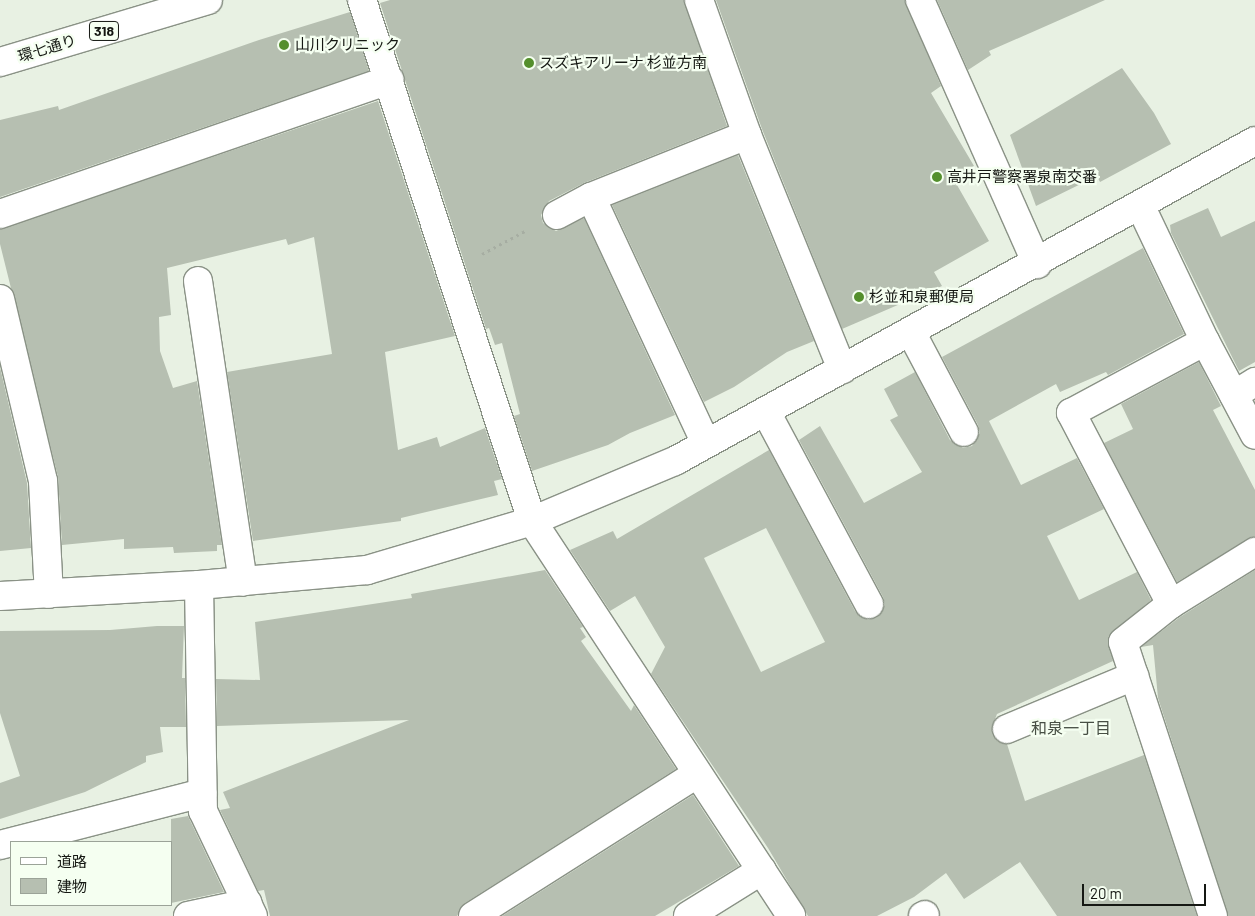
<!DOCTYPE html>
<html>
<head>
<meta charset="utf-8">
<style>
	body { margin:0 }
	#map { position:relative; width:1255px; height:916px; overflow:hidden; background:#e8f1e3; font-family:Barlow,"Noto Sans JP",sans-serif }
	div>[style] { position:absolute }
	.building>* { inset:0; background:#b6bfb1 }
	.path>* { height:3px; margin-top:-1.5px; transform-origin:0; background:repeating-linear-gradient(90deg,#a6ada2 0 2.5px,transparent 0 6.5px) }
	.roads { filter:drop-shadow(1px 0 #8a9286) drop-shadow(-1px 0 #8a9286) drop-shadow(0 1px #8a9286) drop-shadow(0 -1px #8a9286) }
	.minor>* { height:28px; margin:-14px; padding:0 14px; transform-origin:14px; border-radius:14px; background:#fff }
	.major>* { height:28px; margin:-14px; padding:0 14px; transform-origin:14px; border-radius:14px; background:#fff }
	.dots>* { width:14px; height:14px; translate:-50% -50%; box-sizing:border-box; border:2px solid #f5fff1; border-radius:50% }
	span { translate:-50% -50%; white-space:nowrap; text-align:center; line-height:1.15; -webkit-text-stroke:4.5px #f5fff1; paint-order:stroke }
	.shield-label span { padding:1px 4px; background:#f5fff1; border:1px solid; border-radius:4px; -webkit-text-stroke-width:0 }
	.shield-label { font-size:14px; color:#151813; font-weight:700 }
	.poi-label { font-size:15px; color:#151813 }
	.left { translate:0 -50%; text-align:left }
	.street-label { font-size:15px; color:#151813 }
	.neighbourhood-label { font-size:16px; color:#474f44 }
	.legend { position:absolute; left:10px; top:841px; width:162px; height:65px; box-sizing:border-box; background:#f5fff1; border:1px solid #9ba398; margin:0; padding:6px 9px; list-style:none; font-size:15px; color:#151813 }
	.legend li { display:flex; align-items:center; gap:10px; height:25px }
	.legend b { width:25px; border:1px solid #9ba398 }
	.scale { position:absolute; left:1082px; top:884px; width:124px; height:22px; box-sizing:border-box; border:2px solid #151813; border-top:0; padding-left:6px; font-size:15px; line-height:18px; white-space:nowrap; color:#151813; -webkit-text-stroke:4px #f5fff1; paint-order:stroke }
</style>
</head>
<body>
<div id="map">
	<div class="building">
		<div style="clip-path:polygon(390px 0,684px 0,727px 126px,584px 183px,549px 201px,541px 215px,543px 223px,556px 231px,584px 218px,675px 415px,630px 433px,608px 445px,532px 471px,514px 416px,520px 414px,502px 343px,495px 345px,489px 328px,486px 329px,380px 3px)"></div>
		<div style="clip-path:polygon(716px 0,905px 0,941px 86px,931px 93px,974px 166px,953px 178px,989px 241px,934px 272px,942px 286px,842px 329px,762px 129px)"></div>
		<div style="clip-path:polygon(937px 0,1105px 0,989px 51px,991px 55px,968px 70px)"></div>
		<div style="clip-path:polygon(350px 12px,369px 71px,0 197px,0 120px,58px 106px,59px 110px,259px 40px)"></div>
		<div style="clip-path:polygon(1122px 68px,1154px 113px,1171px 144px,1100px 182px,1097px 176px,1036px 206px,1010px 135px)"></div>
		<div style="clip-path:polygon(378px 101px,455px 336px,385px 352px,398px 450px,437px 437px,440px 447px,485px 428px,502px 479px,494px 481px,498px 495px,401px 518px,401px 521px,253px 541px,227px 372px,332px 354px,314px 237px,288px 245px,286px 239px,167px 268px,171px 315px,159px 317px,160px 351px,173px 388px,197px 381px,222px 545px,217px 545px,217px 551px,174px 553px,173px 547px,124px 549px,124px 539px,62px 545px,58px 477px,0 244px,0 229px)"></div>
		<div style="clip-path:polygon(738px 155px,814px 341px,787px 352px,734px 387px,704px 402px,612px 205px)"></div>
		<div style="clip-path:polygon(1208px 208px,1221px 237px,1255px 221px,1255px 362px,1239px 371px,1171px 233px,1170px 225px)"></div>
		<div style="clip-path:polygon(evenodd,1143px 248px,1184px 334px,1108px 375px,1106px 372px,1060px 392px,1056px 384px,989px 421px,1021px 485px,1077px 458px,1104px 509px,1047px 536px,1079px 600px,1137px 572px,1151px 600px,1108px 637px,1113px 661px,997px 714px,992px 727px,997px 741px,1007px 744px,1025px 801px,1144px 755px,1197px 916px,1057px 916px,1020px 862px,964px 899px,946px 873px,914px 897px,877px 916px,808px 916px,768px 848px,651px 674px,665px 647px,635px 596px,610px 611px,570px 550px,613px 531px,617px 539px,769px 450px,855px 611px,868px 620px,877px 617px,885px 605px,883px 597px,799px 440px,820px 426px,864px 503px,922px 472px,890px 420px,898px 416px,884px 389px,915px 372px,950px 440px,963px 448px,972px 446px,980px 433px,978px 425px,942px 357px,1143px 248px,766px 528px,825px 642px,761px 672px,704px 558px,766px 528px)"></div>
		<div style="clip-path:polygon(1199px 362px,1221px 406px,1213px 410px,1255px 490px,1255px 536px,1177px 582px,1104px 443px,1133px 429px,1121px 404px)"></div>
		<div style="clip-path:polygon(0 367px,27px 483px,31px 548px,0 551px)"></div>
		<div style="clip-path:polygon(545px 570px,583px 627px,580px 628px,586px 637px,581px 641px,631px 711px,634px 705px,676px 769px,465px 903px,457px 916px,270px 916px,264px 890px,258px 891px,220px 810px,230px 808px,223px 792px,409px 720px,217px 726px,216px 679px,260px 680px,255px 622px,412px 598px,411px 594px)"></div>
		<div style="clip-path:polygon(1255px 570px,1255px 916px,1228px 916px,1158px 698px,1153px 645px,1141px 647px,1180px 617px)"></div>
		<div style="clip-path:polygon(157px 626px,184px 626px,182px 678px,185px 678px,186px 727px,160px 727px,163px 752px,146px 756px,146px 762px,85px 792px,0 819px,0 783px,20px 776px,0 713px,0 631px,110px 630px)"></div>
		<div style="clip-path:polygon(693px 795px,739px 866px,655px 916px,502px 916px)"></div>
		<div style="clip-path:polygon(188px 816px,224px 892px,171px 903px,171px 819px)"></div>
	</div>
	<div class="path">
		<div style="left:482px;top:254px;width:49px;rotate:-28.1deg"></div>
	</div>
	<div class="roads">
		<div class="minor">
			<div style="left:362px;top:0;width:548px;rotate:71.93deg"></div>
			<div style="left:532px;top:521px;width:472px;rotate:56.7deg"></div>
			<div style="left:699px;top:0;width:143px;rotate:70.4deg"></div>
			<div style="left:747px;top:135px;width:253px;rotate:67.9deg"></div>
			<div style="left:920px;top:0;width:289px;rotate:66.1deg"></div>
			<div style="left:591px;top:197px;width:272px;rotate:65deg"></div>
			<div style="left:1140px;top:205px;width:151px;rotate:64.5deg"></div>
			<div style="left:1205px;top:341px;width:106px;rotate:62deg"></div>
			<div style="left:0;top:214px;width:412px;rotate:-19deg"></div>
			<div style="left:557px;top:215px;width:38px;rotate:-28deg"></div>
			<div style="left:591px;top:197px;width:168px;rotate:-21.7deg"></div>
			<div style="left:198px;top:281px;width:304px;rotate:81.5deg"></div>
			<div style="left:0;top:299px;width:187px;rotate:76.7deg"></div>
			<div style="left:43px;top:481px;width:113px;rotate:87deg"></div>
			<div style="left:911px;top:332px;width:113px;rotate:62.1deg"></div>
			<div style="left:1234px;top:395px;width:25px;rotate:-32deg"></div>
			<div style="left:766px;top:412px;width:218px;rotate:61.8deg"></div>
			<div style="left:199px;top:585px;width:226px;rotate:89deg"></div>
			<div style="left:203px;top:811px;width:116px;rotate:64.5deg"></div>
			<div style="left:0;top:596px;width:199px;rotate:-3.2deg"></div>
			<div style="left:199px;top:585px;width:169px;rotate:-5.1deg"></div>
			<div style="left:367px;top:570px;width:172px;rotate:-16.5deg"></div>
			<div style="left:532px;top:521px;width:155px;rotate:-22.8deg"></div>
			<div style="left:675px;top:461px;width:662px;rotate:-28.89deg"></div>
			<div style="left:1171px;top:604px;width:216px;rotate:-117.6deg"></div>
			<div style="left:1071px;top:413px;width:152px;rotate:-28.2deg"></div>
			<div style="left:1007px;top:729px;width:138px;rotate:-22.7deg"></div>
			<div style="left:0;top:845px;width:209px;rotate:-14.4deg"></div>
			<div style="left:188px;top:916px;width:61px;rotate:-12.2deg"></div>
			<div style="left:473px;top:916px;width:265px;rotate:-32.4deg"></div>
			<div style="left:688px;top:916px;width:87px;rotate:-31.9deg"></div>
			<div style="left:923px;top:916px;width:2px;rotate:-27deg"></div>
			<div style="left:1213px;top:916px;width:288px;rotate:-108.2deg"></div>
			<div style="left:1123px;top:642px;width:61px;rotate:-38.4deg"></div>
			<div style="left:1171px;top:604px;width:99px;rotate:-31.8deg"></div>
		</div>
		<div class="major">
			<div style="left:0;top:62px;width:217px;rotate:-16.6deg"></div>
		</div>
	</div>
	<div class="dots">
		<div style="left:284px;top:45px;background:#548f2c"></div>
		<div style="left:529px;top:63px;background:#548f2c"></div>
		<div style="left:937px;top:177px;background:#548f2c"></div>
		<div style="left:859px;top:297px;background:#548f2c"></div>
	</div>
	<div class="shield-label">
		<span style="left:104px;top:31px">318</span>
	</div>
	<div class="poi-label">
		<span class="left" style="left:295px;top:45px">山川クリニック</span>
		<span class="left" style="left:539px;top:63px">スズキアリーナ 杉並方南</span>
		<span class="left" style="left:947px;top:177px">高井戸警察署泉南交番</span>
		<span class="left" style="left:869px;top:297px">杉並和泉郵便局</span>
	</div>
	<div class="street-label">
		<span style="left:47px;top:48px;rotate:-17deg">環七通り</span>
	</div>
	<div class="neighbourhood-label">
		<span style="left:1071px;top:728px">和泉一丁目</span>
	</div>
	<ul class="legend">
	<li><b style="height:6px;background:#fff"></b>道路</li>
	<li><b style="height:14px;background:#b6bfb1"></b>建物</li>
	</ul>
	<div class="scale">20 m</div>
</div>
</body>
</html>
